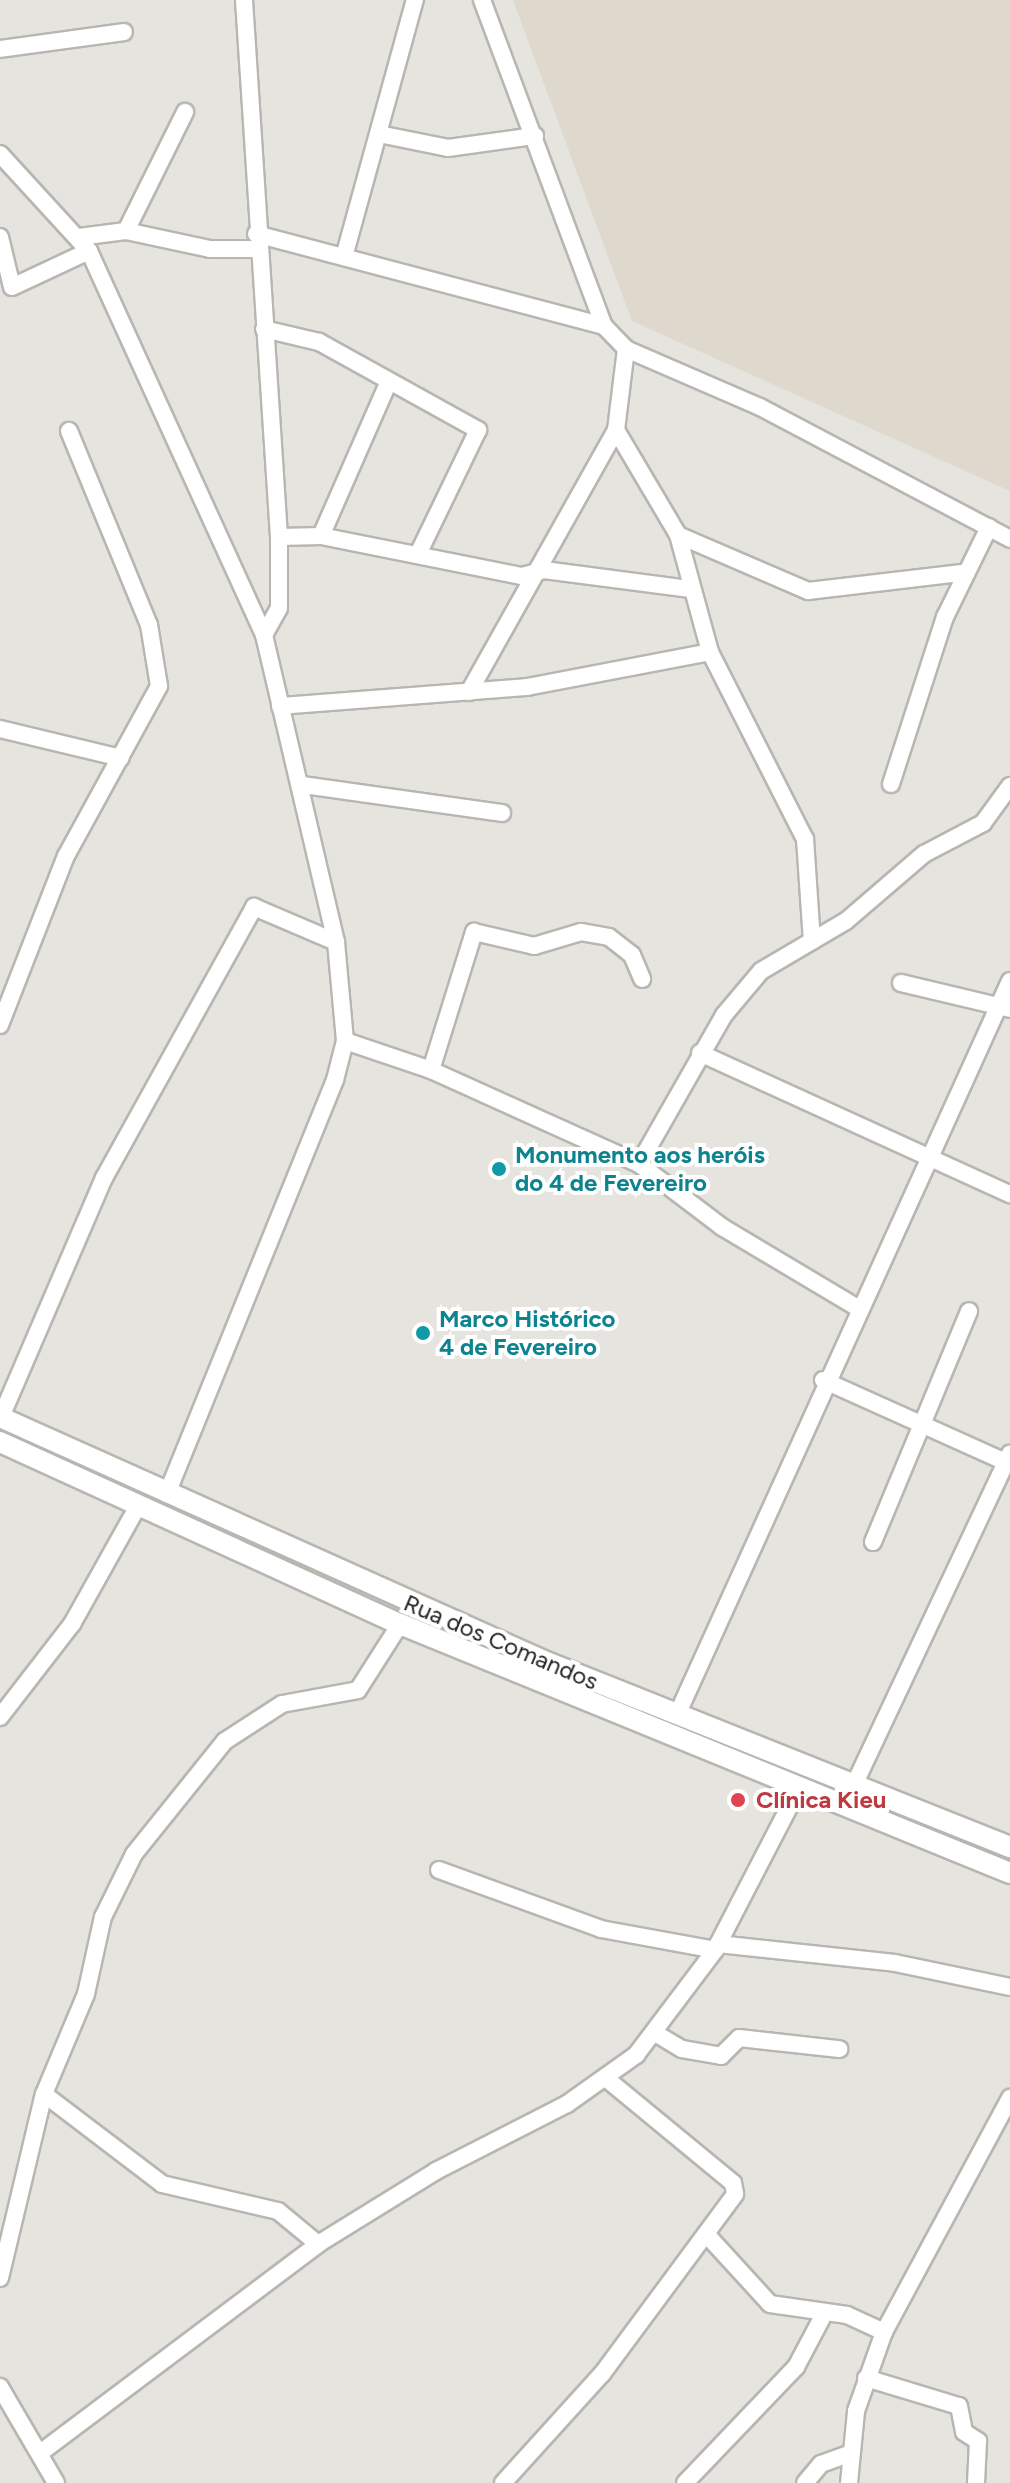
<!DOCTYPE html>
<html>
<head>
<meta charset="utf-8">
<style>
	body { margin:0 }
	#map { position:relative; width:1010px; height:2483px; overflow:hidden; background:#e6e4df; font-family:Figtree,sans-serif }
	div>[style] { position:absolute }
	.built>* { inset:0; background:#ded8cd }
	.roads { filter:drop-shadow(2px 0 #b8b6b1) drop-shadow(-2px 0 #b8b6b1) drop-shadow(0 2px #b8b6b1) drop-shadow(0 -2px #b8b6b1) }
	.minor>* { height:16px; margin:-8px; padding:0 8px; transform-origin:8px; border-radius:8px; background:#fff }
	.major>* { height:20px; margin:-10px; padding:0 10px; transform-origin:10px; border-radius:10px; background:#fff }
	.dots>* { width:22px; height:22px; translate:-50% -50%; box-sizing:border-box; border:4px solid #fff; border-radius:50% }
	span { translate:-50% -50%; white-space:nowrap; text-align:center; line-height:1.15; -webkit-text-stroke:8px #fff; paint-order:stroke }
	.culture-label { font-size:24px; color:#0d838f; font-weight:700 }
	.left { translate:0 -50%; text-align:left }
	.street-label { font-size:24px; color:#222220 }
	.health-label { font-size:24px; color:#be3a42; font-weight:700 }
</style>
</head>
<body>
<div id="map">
	<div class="built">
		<div style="clip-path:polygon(513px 0,1010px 0,1010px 491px,632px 321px)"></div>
	</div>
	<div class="roads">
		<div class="minor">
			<div style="left:244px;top:0;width:538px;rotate:86.27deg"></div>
			<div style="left:279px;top:537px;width:71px;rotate:90deg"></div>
			<div style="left:279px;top:608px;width:31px;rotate:119deg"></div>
			<div style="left:482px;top:0;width:348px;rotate:69.5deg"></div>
			<div style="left:604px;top:326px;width:32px;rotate:46deg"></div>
			<div style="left:626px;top:349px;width:146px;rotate:23.4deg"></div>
			<div style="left:760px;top:407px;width:283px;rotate:27.8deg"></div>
			<div style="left:0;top:49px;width:125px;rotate:-7.8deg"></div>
			<div style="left:379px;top:134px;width:70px;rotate:11.5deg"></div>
			<div style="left:448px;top:148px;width:88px;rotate:-7.9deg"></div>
			<div style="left:0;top:154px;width:132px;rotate:47.5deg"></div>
			<div style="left:89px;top:251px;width:422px;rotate:65.5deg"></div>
			<div style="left:264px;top:635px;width:315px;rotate:76.8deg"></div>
			<div style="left:336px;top:942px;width:99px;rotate:84.8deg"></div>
			<div style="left:345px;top:1041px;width:40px;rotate:104.4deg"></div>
			<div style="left:335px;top:1080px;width:447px;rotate:112.1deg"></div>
			<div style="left:126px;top:231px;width:133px;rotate:-63.6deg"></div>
			<div style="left:256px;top:234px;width:360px;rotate:14.8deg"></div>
			<div style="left:0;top:237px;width:51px;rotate:76.5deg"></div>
			<div style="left:12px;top:287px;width:85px;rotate:-25.1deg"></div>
			<div style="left:79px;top:237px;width:47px;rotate:-7.3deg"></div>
			<div style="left:126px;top:231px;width:86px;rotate:12.1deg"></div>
			<div style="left:210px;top:249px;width:45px"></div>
			<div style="left:344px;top:257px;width:267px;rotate:-74.6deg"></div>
			<div style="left:264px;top:329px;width:57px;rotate:13.3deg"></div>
			<div style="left:319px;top:342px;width:182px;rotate:29deg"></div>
			<div style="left:478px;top:430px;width:138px;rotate:115.8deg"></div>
			<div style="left:616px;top:430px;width:122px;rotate:59.4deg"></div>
			<div style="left:678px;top:535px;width:121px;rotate:74.7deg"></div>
			<div style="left:710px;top:652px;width:210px;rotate:63.1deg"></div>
			<div style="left:805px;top:839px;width:102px;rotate:86.1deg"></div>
			<div style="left:678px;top:535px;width:142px;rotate:23.3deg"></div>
			<div style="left:808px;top:591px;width:155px;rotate:-6.7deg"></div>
			<div style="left:321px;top:536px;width:169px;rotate:-66.3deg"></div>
			<div style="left:279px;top:537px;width:42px;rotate:-1.4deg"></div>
			<div style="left:321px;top:536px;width:205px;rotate:11.3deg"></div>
			<div style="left:522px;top:576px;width:23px;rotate:-15deg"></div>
			<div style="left:544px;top:570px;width:148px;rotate:7.4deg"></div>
			<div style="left:469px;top:692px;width:300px;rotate:-60.7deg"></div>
			<div style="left:616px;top:430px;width:82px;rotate:-83deg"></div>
			<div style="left:280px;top:706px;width:248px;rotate:-4.4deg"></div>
			<div style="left:527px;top:687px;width:186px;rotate:-10.8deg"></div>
			<div style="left:0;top:729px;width:124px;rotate:13.5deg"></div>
			<div style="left:891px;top:784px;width:176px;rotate:-72.1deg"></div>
			<div style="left:945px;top:617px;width:100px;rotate:-63.9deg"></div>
			<div style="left:303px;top:785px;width:201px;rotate:8deg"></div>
			<div style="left:901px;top:983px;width:112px;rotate:13.4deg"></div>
			<div style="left:0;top:1025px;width:181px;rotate:-68.7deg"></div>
			<div style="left:66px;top:856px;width:194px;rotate:-61.3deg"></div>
			<div style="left:159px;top:686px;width:62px;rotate:-99.3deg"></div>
			<div style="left:149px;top:625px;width:210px;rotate:-112.4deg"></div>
			<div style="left:345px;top:1041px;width:91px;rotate:18.6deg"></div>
			<div style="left:431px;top:1070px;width:228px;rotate:24.3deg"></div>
			<div style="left:639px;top:1164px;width:104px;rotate:37.2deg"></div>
			<div style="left:722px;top:1227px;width:158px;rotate:30.8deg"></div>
			<div style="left:700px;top:1053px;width:341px;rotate:24.5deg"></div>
			<div style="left:431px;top:1070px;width:145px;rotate:-72.7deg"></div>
			<div style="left:474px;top:932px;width:62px;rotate:13.1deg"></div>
			<div style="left:534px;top:946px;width:49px;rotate:-16.6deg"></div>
			<div style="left:581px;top:932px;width:28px;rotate:10deg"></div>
			<div style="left:609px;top:937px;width:29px;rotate:38deg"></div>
			<div style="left:632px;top:955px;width:26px;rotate:67deg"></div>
			<div style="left:639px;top:1164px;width:172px;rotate:-60.3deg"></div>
			<div style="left:724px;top:1015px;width:57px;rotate:-49.9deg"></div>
			<div style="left:761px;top:971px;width:99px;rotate:-30.5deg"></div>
			<div style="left:846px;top:921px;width:103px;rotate:-40.7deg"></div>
			<div style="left:924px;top:854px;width:67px;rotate:-27.7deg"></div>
			<div style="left:983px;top:823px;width:46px;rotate:-53.9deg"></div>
			<div style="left:823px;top:1380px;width:205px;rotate:24.2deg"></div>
			<div style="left:1px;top:1417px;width:260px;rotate:-66.7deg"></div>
			<div style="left:104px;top:1178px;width:310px;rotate:-61deg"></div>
			<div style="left:254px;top:907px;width:89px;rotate:23.1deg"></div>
			<div style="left:873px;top:1542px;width:250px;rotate:-67.4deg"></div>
			<div style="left:677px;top:1715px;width:806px;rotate:-65.6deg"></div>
			<div style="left:0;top:1717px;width:118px;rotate:-52.3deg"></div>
			<div style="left:72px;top:1624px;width:135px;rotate:-60.8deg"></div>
			<div style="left:855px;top:1783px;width:364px;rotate:-64.8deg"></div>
			<div style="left:439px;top:1870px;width:172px;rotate:20deg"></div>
			<div style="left:601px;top:1929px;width:116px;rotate:10.4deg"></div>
			<div style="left:718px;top:1944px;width:178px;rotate:6.1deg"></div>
			<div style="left:895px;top:1963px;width:117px;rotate:11.8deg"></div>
			<div style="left:655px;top:2033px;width:31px;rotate:31deg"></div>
			<div style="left:682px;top:2049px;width:40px;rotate:10deg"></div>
			<div style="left:721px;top:2056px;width:25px;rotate:-45deg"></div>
			<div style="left:739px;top:2038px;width:101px;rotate:6.3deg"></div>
			<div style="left:44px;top:2094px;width:148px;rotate:37.3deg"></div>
			<div style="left:162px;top:2184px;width:119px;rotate:13.1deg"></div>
			<div style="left:278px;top:2211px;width:52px;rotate:39.5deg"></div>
			<div style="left:707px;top:2235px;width:93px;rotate:47.6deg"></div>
			<div style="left:770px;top:2304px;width:78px;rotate:8.1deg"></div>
			<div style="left:847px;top:2315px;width:41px;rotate:24.7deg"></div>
			<div style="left:0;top:2278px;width:189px;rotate:-76.6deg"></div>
			<div style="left:44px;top:2094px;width:108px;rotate:-67.2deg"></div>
			<div style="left:86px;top:1994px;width:79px;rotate:-77.6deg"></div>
			<div style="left:103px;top:1917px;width:70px;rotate:-63.8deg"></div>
			<div style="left:134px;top:1854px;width:145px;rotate:-51.2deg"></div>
			<div style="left:225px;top:1741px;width:68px;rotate:-33deg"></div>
			<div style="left:282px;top:1704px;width:77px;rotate:-10.4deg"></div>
			<div style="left:358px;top:1690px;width:78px;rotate:-57.5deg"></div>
			<div style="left:866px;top:2378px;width:97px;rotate:16.8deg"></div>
			<div style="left:959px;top:2406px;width:26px;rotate:79deg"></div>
			<div style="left:964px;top:2432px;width:17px;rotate:33deg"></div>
			<div style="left:978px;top:2441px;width:42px;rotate:92.7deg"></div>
			<div style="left:0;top:2387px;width:111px;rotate:59.7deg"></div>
			<div style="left:40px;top:2453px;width:348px;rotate:-36.9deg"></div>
			<div style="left:318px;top:2244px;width:139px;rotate:-31.7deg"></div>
			<div style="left:436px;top:2171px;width:147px;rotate:-27.1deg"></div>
			<div style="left:567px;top:2104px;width:85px;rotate:-35.4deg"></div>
			<div style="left:636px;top:2055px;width:131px;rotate:-53deg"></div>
			<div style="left:715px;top:1950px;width:185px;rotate:-62.6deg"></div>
			<div style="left:503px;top:2483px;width:147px;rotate:-47.8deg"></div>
			<div style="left:602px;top:2374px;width:224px;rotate:-53.5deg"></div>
			<div style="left:735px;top:2194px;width:11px;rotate:-100deg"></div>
			<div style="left:733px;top:2183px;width:163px;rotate:-140.5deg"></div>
			<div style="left:685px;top:2483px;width:161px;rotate:-46.3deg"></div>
			<div style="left:796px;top:2367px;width:60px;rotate:-62.2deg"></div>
			<div style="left:805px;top:2483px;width:25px;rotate:-50deg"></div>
			<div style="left:821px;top:2464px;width:30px;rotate:-20deg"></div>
			<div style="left:849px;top:2483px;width:72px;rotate:-84.4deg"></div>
			<div style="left:856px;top:2411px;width:84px;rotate:-70.5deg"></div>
			<div style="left:884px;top:2332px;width:266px;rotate:-61.7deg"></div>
		</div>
		<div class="major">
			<div style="left:0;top:1417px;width:596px;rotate:24.16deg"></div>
			<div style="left:544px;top:1661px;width:502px;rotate:21.76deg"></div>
			<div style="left:0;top:1442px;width:439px;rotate:24.5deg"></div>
			<div style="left:400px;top:1624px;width:659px;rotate:22.21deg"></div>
		</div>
	</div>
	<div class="dots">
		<div style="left:499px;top:1169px;background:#0f9aa8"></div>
		<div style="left:423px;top:1333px;background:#0f9aa8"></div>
		<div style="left:738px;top:1800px;background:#e0444e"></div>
	</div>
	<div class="culture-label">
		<span class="left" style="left:515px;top:1169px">Monumento aos heróis<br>do 4 de Fevereiro</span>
		<span class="left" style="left:439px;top:1333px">Marco Histórico<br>4 de Fevereiro</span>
	</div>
	<div class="street-label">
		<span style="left:501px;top:1642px;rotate:23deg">Rua dos Comandos</span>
	</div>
	<div class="health-label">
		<span class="left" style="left:756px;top:1800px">Clínica Kieu</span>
	</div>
</div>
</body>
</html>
